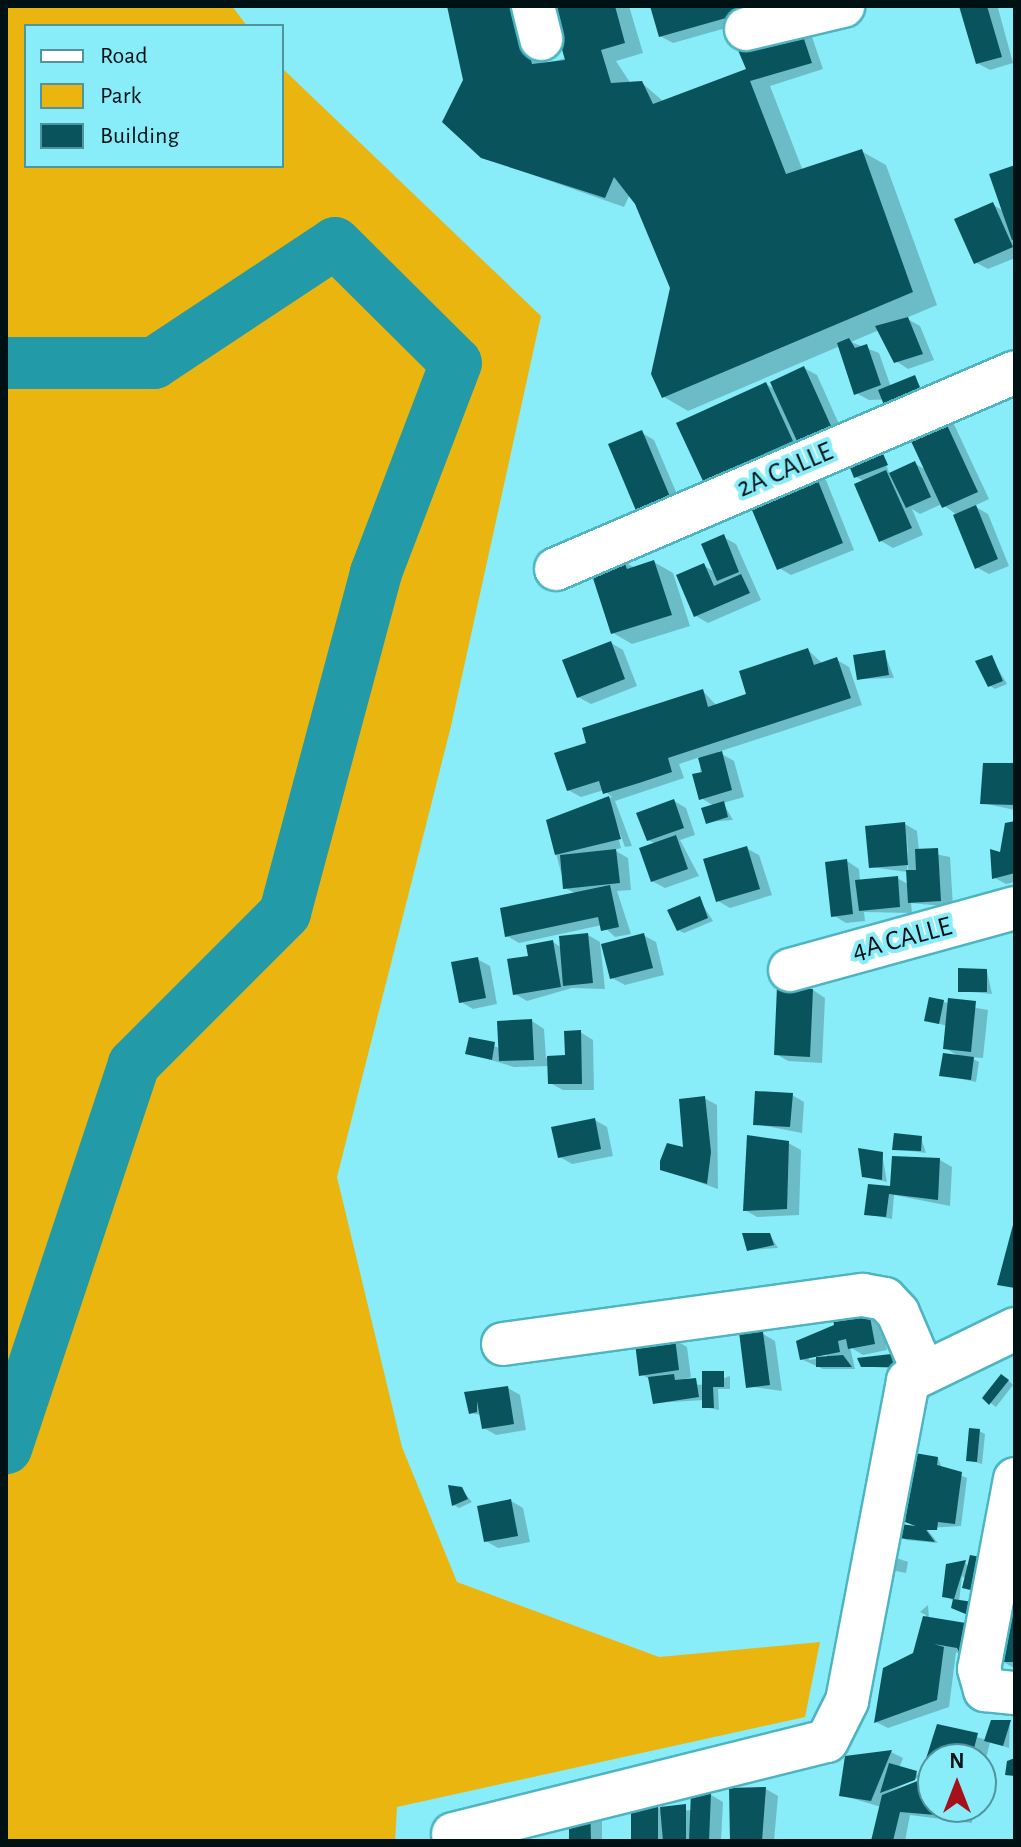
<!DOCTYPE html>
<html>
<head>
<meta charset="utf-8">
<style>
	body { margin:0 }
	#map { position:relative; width:1021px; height:1847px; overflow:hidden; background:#88ecf9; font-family:"Alegreya Sans",sans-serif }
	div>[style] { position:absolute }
	.green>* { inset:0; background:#ebb510 }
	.shadow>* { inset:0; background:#0003 }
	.river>* { height:52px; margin:-26px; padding:0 26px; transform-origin:26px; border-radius:26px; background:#239aa8 }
	.building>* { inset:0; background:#09545c }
	.roads { filter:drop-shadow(2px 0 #4eb4c1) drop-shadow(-2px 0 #4eb4c1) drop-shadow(0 2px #4eb4c1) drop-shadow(0 -2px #4eb4c1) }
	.minor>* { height:42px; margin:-21px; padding:0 21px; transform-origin:21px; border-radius:21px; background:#fff }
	span { translate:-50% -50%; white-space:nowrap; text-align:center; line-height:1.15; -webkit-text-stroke:8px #88ecf9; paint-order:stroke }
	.street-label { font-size:28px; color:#001114 }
	.frame { position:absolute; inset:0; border:8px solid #001114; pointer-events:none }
	.legend { position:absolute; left:24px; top:24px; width:260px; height:144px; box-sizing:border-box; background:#88ecf9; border:2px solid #52949d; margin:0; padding:10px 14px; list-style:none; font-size:24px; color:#001114 }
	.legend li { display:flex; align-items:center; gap:16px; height:40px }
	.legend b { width:40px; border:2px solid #52949d }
	.north { position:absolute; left:917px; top:1743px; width:80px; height:80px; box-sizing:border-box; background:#88ecf9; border:2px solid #52949d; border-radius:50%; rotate:0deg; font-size:22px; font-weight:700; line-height:32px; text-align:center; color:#001114 }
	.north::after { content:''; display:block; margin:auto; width:28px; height:36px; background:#a61018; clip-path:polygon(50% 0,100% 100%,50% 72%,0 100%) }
</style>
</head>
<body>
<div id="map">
	<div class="green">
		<div style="clip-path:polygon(6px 6px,232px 6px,247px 26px,26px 26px,26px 166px,282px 166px,282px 68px,541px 316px,451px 726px,337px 1177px,402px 1447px,457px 1582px,659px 1657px,820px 1642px,805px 1717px,397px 1807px,395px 1841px,6px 1841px)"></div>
	</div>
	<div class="shadow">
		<div style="clip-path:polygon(449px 6px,532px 6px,546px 63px,567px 58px,552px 6px,629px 6px,643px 53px,616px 61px,631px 84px,642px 83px,664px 102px,748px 70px,800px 30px,812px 37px,823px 69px,770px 86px,803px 171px,861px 151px,886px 165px,937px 305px,906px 318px,920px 326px,934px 360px,908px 369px,896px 361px,879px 330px,851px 342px,879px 353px,891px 387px,915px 378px,927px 398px,869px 400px,856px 393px,840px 346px,688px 411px,664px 397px,673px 288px,637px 203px,630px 194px,624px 207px,482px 157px)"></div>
		<div style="clip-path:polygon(652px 6px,804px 6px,673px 43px,660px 36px)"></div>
		<div style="clip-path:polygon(961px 6px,998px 8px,1013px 63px,990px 70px,977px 63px)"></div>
		<div style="clip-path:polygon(1015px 167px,1015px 258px,988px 269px,975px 262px,993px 205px,1004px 211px)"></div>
		<div style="clip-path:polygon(804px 368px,817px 375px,843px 433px,717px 487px,704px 480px,766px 384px,776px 390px)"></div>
		<div style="clip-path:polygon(952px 420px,989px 499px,974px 506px,988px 514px,1009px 566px,989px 574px,976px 567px,957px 515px,942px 504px,920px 514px,912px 509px,923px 535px,893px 548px,881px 541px,864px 481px,856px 477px,880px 449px,890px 475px,914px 463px,926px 470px,907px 427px)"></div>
		<div style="clip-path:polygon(642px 433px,654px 440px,682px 506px,651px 519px)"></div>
		<div style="clip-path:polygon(813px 473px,826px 480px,854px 550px,791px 575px,779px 568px)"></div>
		<div style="clip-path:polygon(723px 537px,736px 544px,761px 600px,708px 623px,696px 616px,704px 566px,715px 572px)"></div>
		<div style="clip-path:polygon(623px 561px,635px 568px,654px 562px,673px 573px,690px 626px,632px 644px,613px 633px)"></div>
		<div style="clip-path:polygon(611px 643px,623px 650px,637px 686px,591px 704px,578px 697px)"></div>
		<div style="clip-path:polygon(808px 650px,823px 664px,837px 660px,849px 667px,862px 705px,718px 752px,734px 761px,744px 797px,723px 803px,733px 820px,707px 822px,714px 806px,701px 798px,700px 757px,679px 764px,684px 778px,615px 801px,632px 846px,625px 847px,610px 806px,621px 848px,614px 850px,628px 858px,631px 890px,617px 891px,631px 934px,615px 937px,602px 925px,519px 943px,507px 936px,577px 894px,565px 888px,548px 822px,612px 797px,604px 790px,581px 797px,568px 790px,589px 744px,703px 691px,717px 706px,749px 695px)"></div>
		<div style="clip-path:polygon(884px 652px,894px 678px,859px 679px)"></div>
		<div style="clip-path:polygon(991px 657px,1007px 684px,995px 689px,989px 685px)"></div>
		<div style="clip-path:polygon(1015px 765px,1015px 810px,982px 803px)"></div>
		<div style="clip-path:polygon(674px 801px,686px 808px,695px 835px,680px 840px,699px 876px,665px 888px,652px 881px,656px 844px,648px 840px)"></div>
		<div style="clip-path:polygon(1015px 823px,1015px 882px,1006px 884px,993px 877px)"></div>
		<div style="clip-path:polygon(905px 824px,917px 831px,919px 851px,950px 857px,953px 907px,911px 903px,912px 913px,864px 912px,865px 921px,846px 923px,833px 915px,847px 861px,859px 869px,860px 881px,897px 878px,908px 884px,908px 829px,907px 872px,871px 867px)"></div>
		<div style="clip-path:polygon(746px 848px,759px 855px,772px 895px,730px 908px,718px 901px)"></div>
		<div style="clip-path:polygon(699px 899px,713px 921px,684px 933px,678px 930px)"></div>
		<div style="clip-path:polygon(588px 935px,600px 942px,605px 989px,572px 988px,527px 1001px,515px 994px,531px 957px,553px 942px,562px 948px)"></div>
		<div style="clip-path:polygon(643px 935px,656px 942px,664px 975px,625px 985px,612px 978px)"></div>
		<div style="clip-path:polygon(477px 959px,490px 966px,497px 1004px,473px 1009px,461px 1002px)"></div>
		<div style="clip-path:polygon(987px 971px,992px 994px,960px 991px)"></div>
		<div style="clip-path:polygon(813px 990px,825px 998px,822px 1063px,788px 1061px,776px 1054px)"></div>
		<div style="clip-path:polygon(943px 1002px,988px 1010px,983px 1058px,969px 1057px,979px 1062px,976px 1082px,942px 1075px,960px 1057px,945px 1048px,947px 1026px,926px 1020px)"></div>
		<div style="clip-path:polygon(532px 1021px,544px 1029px,546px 1058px,567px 1057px,580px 1032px,593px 1040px,594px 1090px,563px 1090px,550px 1083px,550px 1066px,514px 1067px,468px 1053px,471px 1039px,500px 1048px)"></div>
		<div style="clip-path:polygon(792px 1095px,804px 1102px,802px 1133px,755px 1124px)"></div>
		<div style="clip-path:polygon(704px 1098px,717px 1105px,718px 1189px,662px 1169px,685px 1149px)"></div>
		<div style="clip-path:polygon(595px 1120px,607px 1127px,613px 1156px,572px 1164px,560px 1157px)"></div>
		<div style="clip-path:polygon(921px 1138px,926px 1153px,894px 1149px)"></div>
		<div style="clip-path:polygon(788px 1143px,801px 1150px,799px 1215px,757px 1217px,745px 1210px)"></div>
		<div style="clip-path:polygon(882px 1154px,887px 1182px,863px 1176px)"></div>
		<div style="clip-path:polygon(940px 1160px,952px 1167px,950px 1206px,894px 1195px,892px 1219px,866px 1214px,891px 1188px)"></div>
		<div style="clip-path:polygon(770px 1235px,778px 1248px,749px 1250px)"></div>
		<div style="clip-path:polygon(evenodd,879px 1310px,887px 1350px,863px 1355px,850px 1347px,855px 1369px,823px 1369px,801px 1359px,879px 1310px,826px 1353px,827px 1357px,809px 1360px,809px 1356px,826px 1353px)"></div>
		<div style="clip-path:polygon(763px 1334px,775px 1341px,782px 1391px,747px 1386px)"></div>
		<div style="clip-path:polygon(675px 1340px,687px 1347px,691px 1377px,673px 1383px,704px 1385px,730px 1376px,730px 1389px,718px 1389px,719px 1410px,704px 1407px,704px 1400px,654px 1403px,651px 1380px,641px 1374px)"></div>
		<div style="clip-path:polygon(890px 1356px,898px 1369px,863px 1366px)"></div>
		<div style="clip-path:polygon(1007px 1379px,1013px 1385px,996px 1407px,984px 1398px)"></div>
		<div style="clip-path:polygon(508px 1388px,520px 1395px,526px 1430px,496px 1435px,484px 1428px,481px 1415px,470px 1413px,466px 1394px)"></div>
		<div style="clip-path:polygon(979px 1431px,985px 1434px,982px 1464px,968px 1460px)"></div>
		<div style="clip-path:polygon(938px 1458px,942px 1468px,967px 1478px,961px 1526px,926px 1528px,938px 1543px,906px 1540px,900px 1536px,920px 1528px,902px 1506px)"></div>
		<div style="clip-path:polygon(461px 1489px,472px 1502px,459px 1508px,454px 1505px)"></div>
		<div style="clip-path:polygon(511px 1501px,523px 1508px,530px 1542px,498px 1548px,486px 1541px)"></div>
		<div style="clip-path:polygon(888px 1555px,908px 1562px,906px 1573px,891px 1570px)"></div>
		<div style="clip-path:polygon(965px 1562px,984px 1594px,962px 1576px,959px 1602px,950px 1599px,944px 1596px)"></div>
		<div style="clip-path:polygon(928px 1605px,929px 1619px,977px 1665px,956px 1652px,949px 1707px,888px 1728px,876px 1722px,915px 1654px,926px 1615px,920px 1612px)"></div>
		<div style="clip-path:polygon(1015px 1614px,1015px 1668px,1014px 1668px,1002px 1661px)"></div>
		<div style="clip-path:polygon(1010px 1722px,1009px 1748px,990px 1742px,985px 1763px,928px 1761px,938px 1726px,987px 1740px)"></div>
		<div style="clip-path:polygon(891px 1752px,903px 1758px,899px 1768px,921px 1776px,891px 1791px,921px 1780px,933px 1788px,933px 1807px,973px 1807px,972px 1823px,910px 1815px,905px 1841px,873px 1841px,881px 1807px,841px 1795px)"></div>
		<div style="clip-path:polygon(981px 1767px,986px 1770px,985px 1788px,981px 1788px)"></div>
		<div style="clip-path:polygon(766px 1789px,778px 1796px,774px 1841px,732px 1841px)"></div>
		<div style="clip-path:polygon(711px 1795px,723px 1802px,721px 1841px,633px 1841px,633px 1807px,654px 1802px,662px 1812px,692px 1810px)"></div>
		<div style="clip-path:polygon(571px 1808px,602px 1812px,602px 1841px,571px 1841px)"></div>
	</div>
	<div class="river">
		<div style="left:6px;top:363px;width:148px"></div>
		<div style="left:154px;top:363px;width:217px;rotate:-33.5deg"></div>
		<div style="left:335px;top:243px;width:170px;rotate:44.8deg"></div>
		<div style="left:456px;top:363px;width:225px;rotate:110.9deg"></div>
		<div style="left:376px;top:573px;width:352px;rotate:105deg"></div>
		<div style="left:285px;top:913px;width:214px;rotate:135deg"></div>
		<div style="left:134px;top:1064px;width:405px;rotate:108.4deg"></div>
	</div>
	<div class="building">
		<div style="clip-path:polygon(447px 6px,517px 6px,532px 64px,565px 60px,550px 6px,615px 6px,625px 43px,601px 50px,611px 83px,642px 81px,653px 104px,746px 69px,735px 43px,800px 27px,812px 63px,750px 81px,786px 174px,862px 149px,913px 292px,662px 398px,651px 374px,670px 288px,635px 204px,614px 177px,605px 198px,481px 158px,442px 122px,463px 80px)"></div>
		<div style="clip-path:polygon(650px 6px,765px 6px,765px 7px,659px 37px)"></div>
		<div style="clip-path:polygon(959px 6px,987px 6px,1002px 57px,976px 64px)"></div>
		<div style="clip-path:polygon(1015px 165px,1015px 239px,1012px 240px,989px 174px)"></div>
		<div style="clip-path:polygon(993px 202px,1013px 247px,974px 264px,954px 219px)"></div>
		<div style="clip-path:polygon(908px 317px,923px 354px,894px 363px,875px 326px)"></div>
		<div style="clip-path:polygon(849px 338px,855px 348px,867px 344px,881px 385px,854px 395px,837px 343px)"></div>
		<div style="clip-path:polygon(804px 366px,831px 426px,797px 441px,770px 382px)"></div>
		<div style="clip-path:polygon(915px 375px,923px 395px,886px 410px,878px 390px)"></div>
		<div style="clip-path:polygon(766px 382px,793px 441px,703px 481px,676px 423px)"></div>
		<div style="clip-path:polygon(940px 410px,978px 492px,942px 508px,904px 426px)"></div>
		<div style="clip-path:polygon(642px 430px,671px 499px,637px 513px,608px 444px)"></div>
		<div style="clip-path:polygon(880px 447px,888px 465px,854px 478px,847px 460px)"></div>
		<div style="clip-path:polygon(915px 461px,931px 497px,906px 508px,889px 473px)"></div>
		<div style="clip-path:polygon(886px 470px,912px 528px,879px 542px,854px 484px)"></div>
		<div style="clip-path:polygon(814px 471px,843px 543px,777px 570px,747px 498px)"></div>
		<div style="clip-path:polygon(976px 505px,998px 559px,975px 569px,953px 515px)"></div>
		<div style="clip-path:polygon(724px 534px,739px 572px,717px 581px,701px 544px)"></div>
		<div style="clip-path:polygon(623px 559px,627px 569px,654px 560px,672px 615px,611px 634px,590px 569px)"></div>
		<div style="clip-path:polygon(704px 563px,714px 586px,741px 574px,750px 593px,694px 617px,676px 575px)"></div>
		<div style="clip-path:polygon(611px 641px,625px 679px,577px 698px,562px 660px)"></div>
		<div style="clip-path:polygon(808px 648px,814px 665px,837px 657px,851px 698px,668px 758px,672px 772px,639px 783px,603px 794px,599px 781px,567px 791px,554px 753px,586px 743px,582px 728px,703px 689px,708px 707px,746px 694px,739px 671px)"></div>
		<div style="clip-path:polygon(885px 650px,889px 675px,857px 680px,853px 655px)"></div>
		<div style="clip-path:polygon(992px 655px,1003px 681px,988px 687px,975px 661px)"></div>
		<div style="clip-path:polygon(722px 751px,732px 790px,699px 800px,692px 774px,702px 772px,698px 758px)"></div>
		<div style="clip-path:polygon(983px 763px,1015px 763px,1015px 805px,980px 804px)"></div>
		<div style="clip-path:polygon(609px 796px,621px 839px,555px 855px,546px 820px)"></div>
		<div style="clip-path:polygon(674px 799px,684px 828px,647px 841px,636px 813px)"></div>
		<div style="clip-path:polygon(724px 801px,728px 817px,706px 824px,701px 808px)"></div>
		<div style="clip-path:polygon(1015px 821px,1015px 873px,992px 879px,990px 849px,1000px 852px,1005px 823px)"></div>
		<div style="clip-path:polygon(905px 822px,908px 865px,869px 868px,865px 826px)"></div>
		<div style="clip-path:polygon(676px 835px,688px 869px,651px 882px,639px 848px)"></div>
		<div style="clip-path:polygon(747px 846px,760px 889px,716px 902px,703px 859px)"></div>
		<div style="clip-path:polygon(938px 848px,941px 901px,908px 903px,906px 870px,916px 870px,915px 849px)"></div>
		<div style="clip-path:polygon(616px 849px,620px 883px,563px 889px,560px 855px)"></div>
		<div style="clip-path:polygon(847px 859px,853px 914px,831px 917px,825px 862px)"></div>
		<div style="clip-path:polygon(898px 876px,900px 907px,859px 911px,855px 880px)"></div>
		<div style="clip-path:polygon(610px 885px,619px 927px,601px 931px,598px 917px,505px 937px,500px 908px)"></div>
		<div style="clip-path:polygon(700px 896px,708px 918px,677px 931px,667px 910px)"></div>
		<div style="clip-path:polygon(588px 933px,593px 983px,563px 986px,559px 936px)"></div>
		<div style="clip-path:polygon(644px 933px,653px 968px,610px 979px,601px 944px)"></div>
		<div style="clip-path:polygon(553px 940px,561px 987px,513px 995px,507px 959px,528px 956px,526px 945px)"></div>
		<div style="clip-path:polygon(478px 957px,486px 998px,459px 1003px,451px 962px)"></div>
		<div style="clip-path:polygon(958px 968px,987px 969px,987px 992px,958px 992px)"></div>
		<div style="clip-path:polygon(777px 987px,813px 989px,810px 1057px,774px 1055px)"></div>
		<div style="clip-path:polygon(929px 997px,944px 1000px,939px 1024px,924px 1021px)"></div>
		<div style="clip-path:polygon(948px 998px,976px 1001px,971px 1052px,943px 1049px)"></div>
		<div style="clip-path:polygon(532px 1019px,534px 1060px,499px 1061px,497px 1021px)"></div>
		<div style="clip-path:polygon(581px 1030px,582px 1084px,548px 1084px,547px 1056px,565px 1055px,564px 1031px)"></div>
		<div style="clip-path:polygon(469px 1037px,495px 1042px,492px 1060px,465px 1054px)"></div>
		<div style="clip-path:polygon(943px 1053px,974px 1057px,971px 1080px,939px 1076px)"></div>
		<div style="clip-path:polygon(755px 1091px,793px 1093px,790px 1127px,753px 1125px)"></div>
		<div style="clip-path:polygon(705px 1096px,711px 1152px,707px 1184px,660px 1170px,660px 1161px,667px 1143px,683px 1147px,679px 1099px)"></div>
		<div style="clip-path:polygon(595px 1118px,601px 1149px,558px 1158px,551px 1127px)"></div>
		<div style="clip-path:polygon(894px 1133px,922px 1136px,921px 1151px,892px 1150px)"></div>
		<div style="clip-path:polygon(747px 1135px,789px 1141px,787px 1209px,743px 1211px)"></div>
		<div style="clip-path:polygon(858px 1148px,883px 1152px,882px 1180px,862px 1177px)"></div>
		<div style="clip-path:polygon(892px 1156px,940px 1158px,938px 1200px,889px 1194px,886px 1217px,864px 1215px,868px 1184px,890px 1186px)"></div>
		<div style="clip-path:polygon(1014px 1221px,1015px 1221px,1015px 1288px,997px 1285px)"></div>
		<div style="clip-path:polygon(742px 1233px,770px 1233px,774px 1245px,747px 1251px)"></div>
		<div style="clip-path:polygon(867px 1301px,875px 1344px,848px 1349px,846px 1339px,838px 1341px,840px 1352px,800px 1360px,796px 1341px,834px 1325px,831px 1308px)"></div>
		<div style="clip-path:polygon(739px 1332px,763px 1332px,770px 1385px,746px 1388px)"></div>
		<div style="clip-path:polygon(675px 1338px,679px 1370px,639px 1376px,635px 1343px)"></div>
		<div style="clip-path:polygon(891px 1354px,894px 1367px,861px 1367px,857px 1358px)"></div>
		<div style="clip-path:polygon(843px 1355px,852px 1367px,816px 1367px,816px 1357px)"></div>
		<div style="clip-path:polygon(702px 1371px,724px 1371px,724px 1387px,713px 1387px,714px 1408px,702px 1408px)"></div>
		<div style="clip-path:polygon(674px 1374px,675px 1380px,696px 1378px,699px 1397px,653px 1404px,648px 1377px)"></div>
		<div style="clip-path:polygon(1001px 1374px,1009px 1380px,989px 1405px,982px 1398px)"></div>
		<div style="clip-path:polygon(508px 1386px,514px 1424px,482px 1429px,477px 1401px,477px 1412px,469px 1414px,464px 1392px)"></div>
		<div style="clip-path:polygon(969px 1428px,980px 1429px,977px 1462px,966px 1461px)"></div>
		<div style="clip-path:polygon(909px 1452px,938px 1457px,937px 1465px,962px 1472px,955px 1524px,938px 1522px,937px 1530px,926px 1530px,905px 1522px,907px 1508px,900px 1507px)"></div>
		<div style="clip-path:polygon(448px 1485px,462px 1487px,468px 1499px,452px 1506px)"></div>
		<div style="clip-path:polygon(511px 1499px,518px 1536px,484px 1542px,477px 1506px)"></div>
		<div style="clip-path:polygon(900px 1524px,924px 1527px,935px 1542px,898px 1538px)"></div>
		<div style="clip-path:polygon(970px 1555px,985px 1558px,979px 1592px,962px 1588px)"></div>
		<div style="clip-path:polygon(966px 1560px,954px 1599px,942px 1597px,946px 1564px)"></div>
		<div style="clip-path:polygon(953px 1599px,973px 1602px,973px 1617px,951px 1608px)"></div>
		<div style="clip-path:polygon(1003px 1613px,1015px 1614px,1015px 1662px,1000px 1662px)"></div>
		<div style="clip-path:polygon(923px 1616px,972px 1624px,963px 1659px,957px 1648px,934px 1644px,944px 1647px,937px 1700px,874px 1723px,883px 1668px,913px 1653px)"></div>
		<div style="clip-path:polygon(991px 1720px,1011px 1720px,1003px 1746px,984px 1741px)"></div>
		<div style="clip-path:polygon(937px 1724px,978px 1733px,972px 1756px,925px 1762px)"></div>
		<div style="clip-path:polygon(892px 1750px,871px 1801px,839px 1796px,845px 1756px)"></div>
		<div style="clip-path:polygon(1015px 1758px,1015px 1776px,1005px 1775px,1007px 1761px)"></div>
		<div style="clip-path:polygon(889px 1763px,917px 1771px,915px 1780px,880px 1793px)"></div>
		<div style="clip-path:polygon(920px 1780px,919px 1787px,933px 1786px,933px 1807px,960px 1807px,960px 1817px,900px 1812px,893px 1841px,871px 1841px,882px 1795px)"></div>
		<div style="clip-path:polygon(766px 1787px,762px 1841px,730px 1841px,729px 1788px)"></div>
		<div style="clip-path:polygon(691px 1792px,711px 1793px,709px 1841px,689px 1841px)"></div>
		<div style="clip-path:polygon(648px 1796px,649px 1807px,658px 1807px,658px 1841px,631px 1841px,631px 1807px)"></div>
		<div style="clip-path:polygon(590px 1803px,591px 1841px,569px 1841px,569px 1806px)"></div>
		<div style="clip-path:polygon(686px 1804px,686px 1841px,663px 1841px,660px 1807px)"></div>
	</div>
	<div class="roads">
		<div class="minor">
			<div style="left:533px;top:6px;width:34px;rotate:76deg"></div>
			<div style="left:746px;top:29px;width:100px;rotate:-13.3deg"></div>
			<div style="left:556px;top:569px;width:499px;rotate:-23.2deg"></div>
			<div style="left:790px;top:970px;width:233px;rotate:-15.4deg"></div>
			<div style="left:503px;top:1344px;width:363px;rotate:-7.8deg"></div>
			<div style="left:863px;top:1295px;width:22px;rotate:10deg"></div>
			<div style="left:885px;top:1299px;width:19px;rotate:47deg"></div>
			<div style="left:898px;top:1313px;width:61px;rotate:66.8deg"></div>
			<div style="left:1015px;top:1479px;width:193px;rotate:100.7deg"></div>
			<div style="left:979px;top:1669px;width:22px;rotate:74deg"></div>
			<div style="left:985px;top:1690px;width:30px;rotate:6deg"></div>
			<div style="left:453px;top:1834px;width:385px;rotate:-14deg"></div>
			<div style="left:827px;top:1741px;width:45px;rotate:-63.4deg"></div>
			<div style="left:847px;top:1701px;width:326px;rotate:-79.2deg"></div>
			<div style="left:908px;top:1381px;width:119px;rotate:-25.9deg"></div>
		</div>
	</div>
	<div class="street-label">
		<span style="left:785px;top:470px;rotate:-23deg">2A CALLE</span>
		<span style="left:902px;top:939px;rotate:-15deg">4A CALLE</span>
	</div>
	<div class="frame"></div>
	<ul class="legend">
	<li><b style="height:10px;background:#fff"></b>Road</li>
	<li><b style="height:22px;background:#ebb510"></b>Park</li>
	<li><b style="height:22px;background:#09545c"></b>Building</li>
	</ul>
	<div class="north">N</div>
</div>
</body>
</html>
